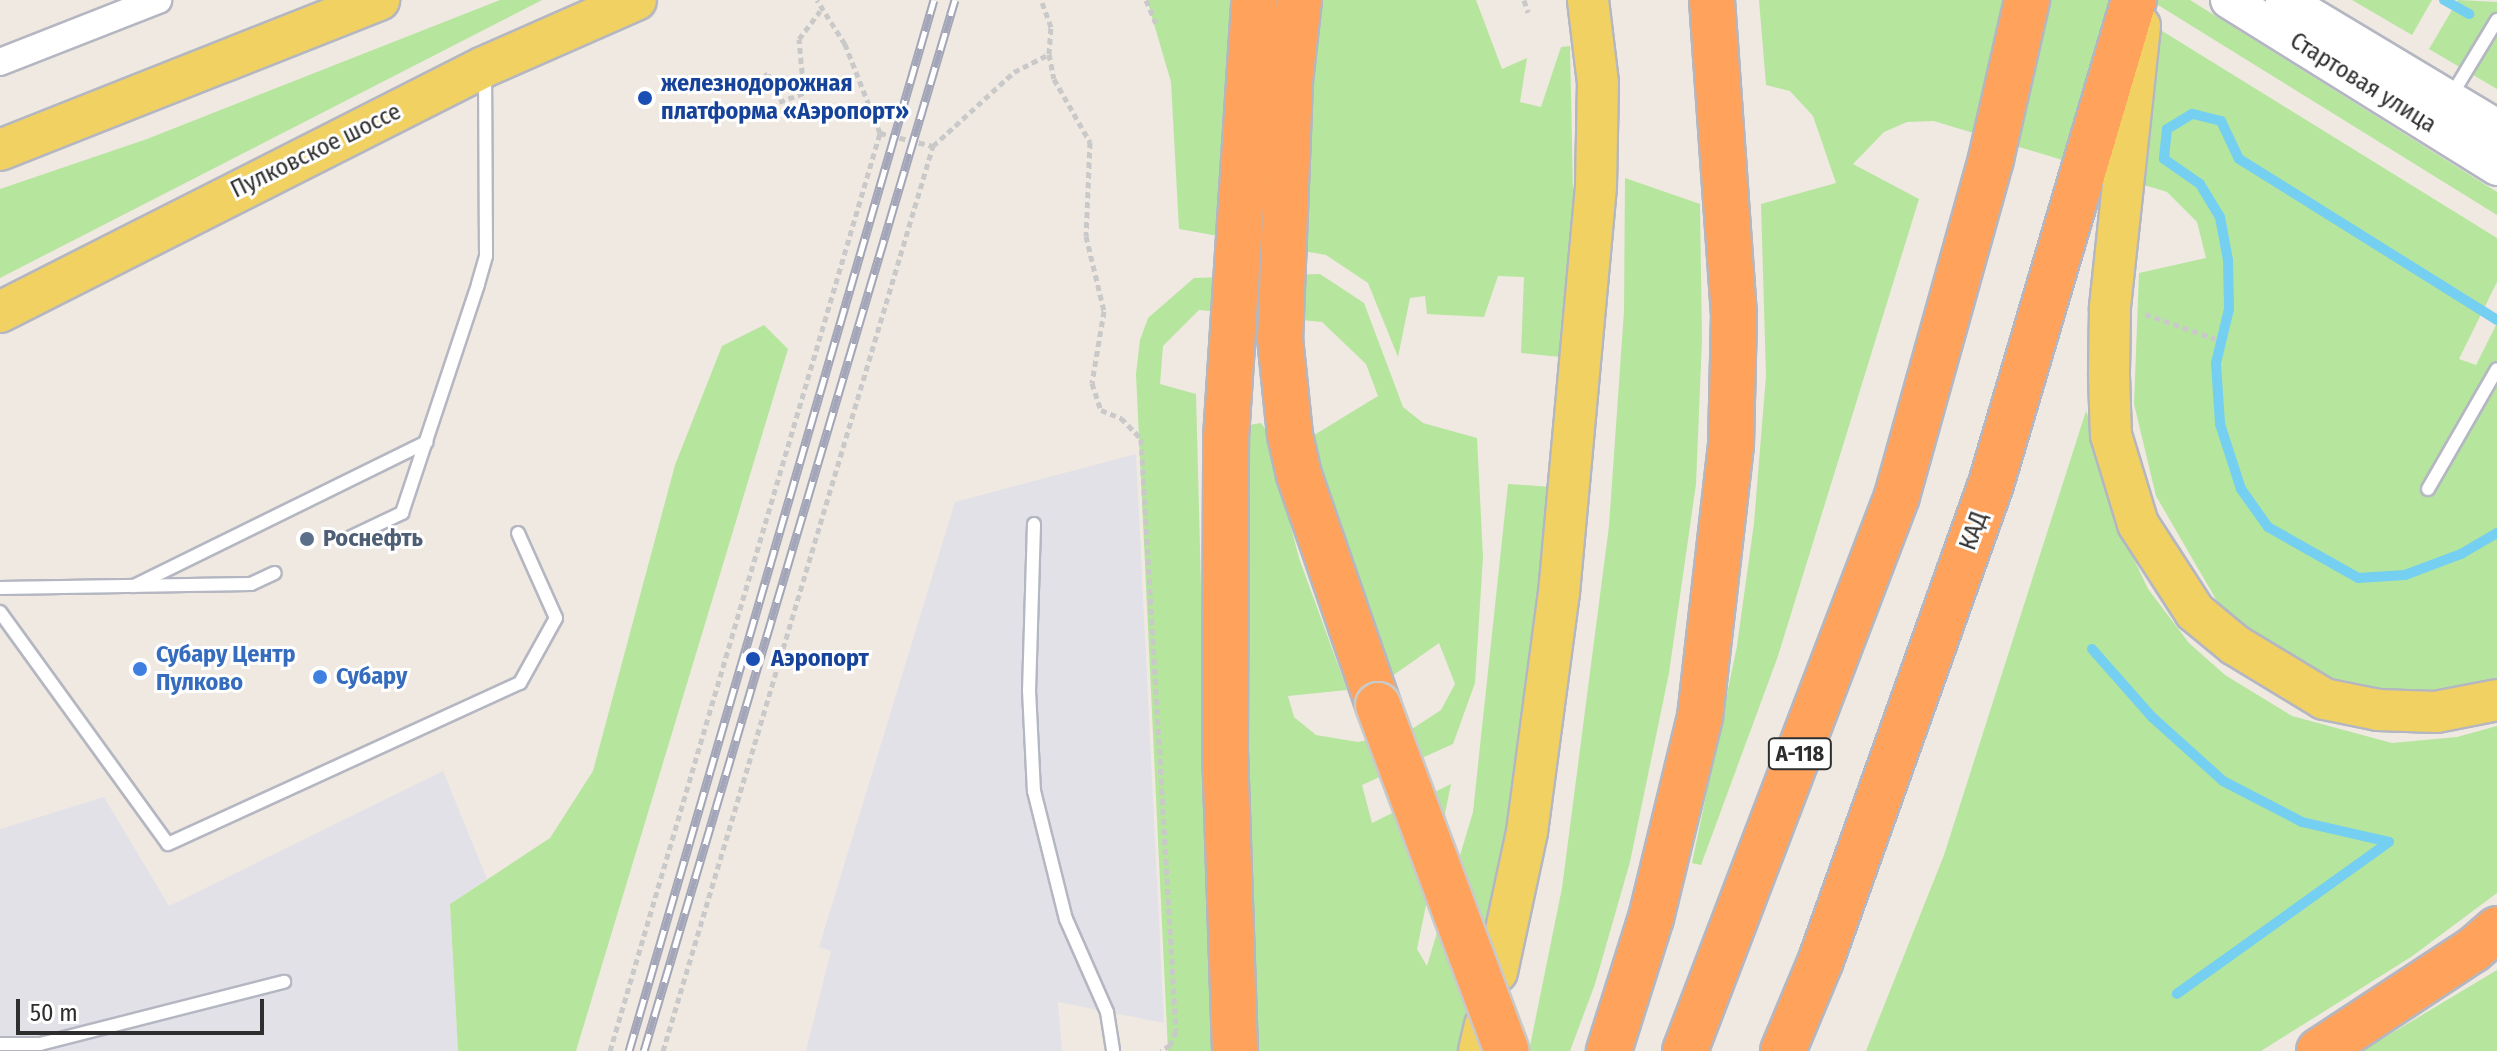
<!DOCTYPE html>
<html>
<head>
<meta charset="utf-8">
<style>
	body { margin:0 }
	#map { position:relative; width:2497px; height:1051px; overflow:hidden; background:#efe9e1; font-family:"Fira Sans Condensed",sans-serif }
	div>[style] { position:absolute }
	.industrial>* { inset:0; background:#e3e1e8 }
	.green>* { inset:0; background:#b6e59e }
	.stream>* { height:10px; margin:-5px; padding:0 5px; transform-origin:5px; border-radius:5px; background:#75cff0 }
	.path>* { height:5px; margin-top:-2.5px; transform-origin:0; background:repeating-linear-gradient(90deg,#c9c9c9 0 6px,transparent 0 10px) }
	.roads { filter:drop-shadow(2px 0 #b4b7c1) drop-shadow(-2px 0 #b4b7c1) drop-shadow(0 2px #b4b7c1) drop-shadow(0 -2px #b4b7c1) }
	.lane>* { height:12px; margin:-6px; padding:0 6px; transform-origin:6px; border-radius:6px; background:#fff }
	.street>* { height:26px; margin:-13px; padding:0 13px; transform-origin:13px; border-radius:13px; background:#fff }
	.secondary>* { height:36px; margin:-18px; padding:0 18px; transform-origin:18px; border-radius:18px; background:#fff }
	.primary>* { height:40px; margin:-20px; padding:0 20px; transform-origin:20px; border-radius:20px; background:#f2d163 }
	.highway>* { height:44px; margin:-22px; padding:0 22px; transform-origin:22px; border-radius:22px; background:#ffa35c }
	.rail>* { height:9px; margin-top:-4.5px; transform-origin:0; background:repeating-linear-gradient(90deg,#fff 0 18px,#a3a6b8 0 36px); box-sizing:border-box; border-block:2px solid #a3a6b8 }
	.bridges { filter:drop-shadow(2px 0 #c9c9c9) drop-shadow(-2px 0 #c9c9c9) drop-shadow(0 2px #c9c9c9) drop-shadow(0 -2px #c9c9c9) }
	.highway-bridge>* { height:44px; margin:-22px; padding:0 22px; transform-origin:22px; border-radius:22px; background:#ffa35c }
	.dots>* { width:22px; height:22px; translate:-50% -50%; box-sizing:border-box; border:4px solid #fff; border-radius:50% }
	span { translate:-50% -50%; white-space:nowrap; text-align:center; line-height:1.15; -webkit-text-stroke:6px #fff; paint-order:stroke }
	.shield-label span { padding:2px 6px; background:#fff; border:2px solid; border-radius:6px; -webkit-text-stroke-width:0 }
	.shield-label { font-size:22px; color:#2e2e2e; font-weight:700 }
	.street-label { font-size:24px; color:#2e2e2e }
	.transit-label { font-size:24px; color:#164399; font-weight:700 }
	.left { translate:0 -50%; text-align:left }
	.service-label { font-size:24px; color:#4e5e75; font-weight:700 }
	.shop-label { font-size:24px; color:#366cbe; font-weight:700 }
	.scale { position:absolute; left:16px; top:999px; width:248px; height:36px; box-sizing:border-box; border:4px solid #2e2e2e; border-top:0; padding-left:10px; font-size:24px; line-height:28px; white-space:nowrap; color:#2e2e2e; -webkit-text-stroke:6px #fff; paint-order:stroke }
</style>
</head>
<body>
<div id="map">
	<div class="industrial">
		<div style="clip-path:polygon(1136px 454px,1164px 1023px,1058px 1002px,1062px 1051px,806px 1051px,831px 951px,819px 947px,955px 502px)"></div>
		<div style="clip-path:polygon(443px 771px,487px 879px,450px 904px,458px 1051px,0 1051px,0 829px,104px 797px,169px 906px)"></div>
	</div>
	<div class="green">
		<div style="clip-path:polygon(500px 0,542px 0,0 278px,0 189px,147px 139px)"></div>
		<div style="clip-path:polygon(1147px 0,1476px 0,1502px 69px,1527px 58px,1520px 102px,1541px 107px,1561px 47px,1570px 46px,1574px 241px,1560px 357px,1521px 353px,1524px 277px,1498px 276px,1484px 317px,1427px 314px,1425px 296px,1410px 298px,1398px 357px,1368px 283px,1326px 255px,1179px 229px,1171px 82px)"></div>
		<div style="clip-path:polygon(1759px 0,2112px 0,2497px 238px,2497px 282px,2459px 359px,2476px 365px,2497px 323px,2497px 678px,2449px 691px,2411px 694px,2339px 686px,2254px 641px,2221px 608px,2156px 496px,2134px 404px,2139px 273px,2206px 258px,2197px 222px,2167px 192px,1934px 121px,1907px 122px,1884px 132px,1853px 164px,1919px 199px,1778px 656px,1701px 865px,1692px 863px,1737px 646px,1754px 523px,1766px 376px,1761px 204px,1836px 183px,1813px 116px,1790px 91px,1766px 85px)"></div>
		<div style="clip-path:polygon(2150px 0,2190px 0,2497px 192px,2497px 215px)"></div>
		<div style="clip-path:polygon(2352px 0,2432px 0,2412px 35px)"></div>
		<div style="clip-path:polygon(2458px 0,2497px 2px,2497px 89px,2429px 49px)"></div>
		<div style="clip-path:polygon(1625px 178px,1700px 204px,1702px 339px,1696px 484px,1669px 673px,1630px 862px,1595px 984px,1570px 1051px,1529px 1051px,1562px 888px,1609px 526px,1624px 311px)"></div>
		<div style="clip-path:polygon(1320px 274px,1364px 303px,1403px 407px,1423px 423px,1477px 438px,1483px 557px,1475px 683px,1453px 744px,1362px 785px,1372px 823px,1451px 784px,1417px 949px,1427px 966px,1473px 812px,1508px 484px,1552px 487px,1535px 684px,1465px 1051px,1254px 1051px,1245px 752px,1250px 425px,1261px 423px,1266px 430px,1299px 558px,1347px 690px,1288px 696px,1294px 717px,1316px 735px,1358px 742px,1409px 731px,1441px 710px,1455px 684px,1439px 643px,1388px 679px,1350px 590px,1311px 437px,1378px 396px,1366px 364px,1322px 322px,1199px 310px,1163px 346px,1160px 384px,1196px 394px,1213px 1051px,1168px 1051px,1136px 374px,1140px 340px,1148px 318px,1194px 278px)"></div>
		<div style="clip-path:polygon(764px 325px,788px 349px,576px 1051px,458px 1051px,450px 904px,550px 838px,593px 771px,675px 465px,722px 346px)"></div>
		<div style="clip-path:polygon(2086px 411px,2101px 447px,2105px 485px,2121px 532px,2148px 589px,2189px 643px,2225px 675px,2292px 716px,2392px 743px,2457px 737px,2497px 726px,2497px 893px,2411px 957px,2261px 1051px,1866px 1051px,1944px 855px)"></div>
		<div style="clip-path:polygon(2497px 970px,2497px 1051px,2362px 1051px)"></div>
	</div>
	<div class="stream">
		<div style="left:2444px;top:0;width:29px;rotate:29deg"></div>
		<div style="left:2497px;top:320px;width:304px;rotate:-148deg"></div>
		<div style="left:2239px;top:159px;width:42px;rotate:-115.3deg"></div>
		<div style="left:2221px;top:121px;width:30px;rotate:-166deg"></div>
		<div style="left:2192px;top:114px;width:29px;rotate:149deg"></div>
		<div style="left:2167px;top:129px;width:30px;rotate:96deg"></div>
		<div style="left:2164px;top:159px;width:44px;rotate:34.8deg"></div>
		<div style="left:2200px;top:184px;width:39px;rotate:59deg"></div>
		<div style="left:2220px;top:217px;width:44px;rotate:79.5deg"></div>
		<div style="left:2228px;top:260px;width:49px;rotate:88.8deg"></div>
		<div style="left:2229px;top:309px;width:56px;rotate:103.5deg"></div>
		<div style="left:2216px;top:363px;width:61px;rotate:86.2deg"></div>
		<div style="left:2220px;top:424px;width:68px;rotate:72.1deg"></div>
		<div style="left:2241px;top:489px;width:47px;rotate:54.6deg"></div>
		<div style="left:2268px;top:527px;width:103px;rotate:29.5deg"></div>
		<div style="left:2358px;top:578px;width:47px;rotate:-3.7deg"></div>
		<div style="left:2405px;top:575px;width:60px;rotate:-20.6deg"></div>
		<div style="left:2461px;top:554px;width:42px;rotate:-30.3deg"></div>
		<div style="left:2092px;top:649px;width:91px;rotate:48.6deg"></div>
		<div style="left:2152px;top:717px;width:96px;rotate:42deg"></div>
		<div style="left:2223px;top:781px;width:89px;rotate:27.4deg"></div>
		<div style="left:2302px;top:822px;width:89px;rotate:12.9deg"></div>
		<div style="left:2389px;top:842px;width:261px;rotate:144.4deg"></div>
	</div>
	<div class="path">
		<div style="left:1146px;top:0;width:25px;rotate:67deg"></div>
		<div style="left:1524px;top:0;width:13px;rotate:72deg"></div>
		<div style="left:1049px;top:54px;width:25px;rotate:79deg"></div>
		<div style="left:1054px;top:79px;width:73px;rotate:60.3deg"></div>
		<div style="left:1090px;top:142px;width:94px;rotate:92.4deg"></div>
		<div style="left:1086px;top:236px;width:77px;rotate:76.5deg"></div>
		<div style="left:1104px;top:311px;width:73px;rotate:99.5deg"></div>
		<div style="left:1092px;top:383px;width:28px;rotate:72deg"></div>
		<div style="left:1101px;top:410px;width:22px;rotate:22deg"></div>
		<div style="left:1121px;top:418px;width:29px;rotate:46deg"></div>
		<div style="left:1141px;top:439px;width:593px;rotate:86.62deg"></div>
		<div style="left:1176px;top:1031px;width:15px;rotate:113deg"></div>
		<div style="left:1170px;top:1045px;width:11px;rotate:146deg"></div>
		<div style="left:746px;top:82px;width:23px;rotate:-20deg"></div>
		<div style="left:768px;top:74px;width:30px;rotate:69deg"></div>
		<div style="left:779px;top:102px;width:27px;rotate:-20deg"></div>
		<div style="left:804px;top:93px;width:54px;rotate:-95.3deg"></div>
		<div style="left:799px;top:39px;width:35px;rotate:-53deg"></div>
		<div style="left:880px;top:133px;width:55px;rotate:13.8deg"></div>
		<div style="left:2145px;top:314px;width:75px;rotate:19.4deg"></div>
		<div style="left:610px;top:1051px;width:957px;rotate:-73.61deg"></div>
		<div style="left:880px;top:133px;width:96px;rotate:-111.5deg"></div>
		<div style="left:845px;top:44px;width:52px;rotate:-122.5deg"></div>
		<div style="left:663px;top:1051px;width:944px;rotate:-73.39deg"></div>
		<div style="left:933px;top:146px;width:110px;rotate:-42.4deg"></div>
		<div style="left:1014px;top:72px;width:39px;rotate:-27deg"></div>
		<div style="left:1049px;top:54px;width:27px;rotate:-86deg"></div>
		<div style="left:1051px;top:27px;width:29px;rotate:-110deg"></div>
	</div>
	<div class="roads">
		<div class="lane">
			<div style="left:2451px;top:96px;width:89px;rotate:-58.8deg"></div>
			<div style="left:2428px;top:489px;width:138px;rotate:-60.1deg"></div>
			<div style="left:1034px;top:524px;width:166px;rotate:91.7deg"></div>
			<div style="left:1029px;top:690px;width:101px;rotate:87.2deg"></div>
			<div style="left:1034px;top:791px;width:132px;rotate:76deg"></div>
			<div style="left:1066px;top:919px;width:102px;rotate:66.2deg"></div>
			<div style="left:1107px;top:1012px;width:39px;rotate:81deg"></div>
			<div style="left:349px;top:538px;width:59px;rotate:-25.3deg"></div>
			<div style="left:402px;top:513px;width:241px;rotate:-71.6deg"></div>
			<div style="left:478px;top:284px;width:29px;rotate:-74deg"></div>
			<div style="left:486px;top:256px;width:182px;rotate:-90.3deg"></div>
			<div style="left:134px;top:586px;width:326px;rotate:-26.2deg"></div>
			<div style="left:0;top:588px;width:251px;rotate:-0.9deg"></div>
			<div style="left:251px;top:584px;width:26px;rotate:-25deg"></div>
			<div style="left:0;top:612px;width:286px;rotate:54.1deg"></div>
			<div style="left:168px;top:844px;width:387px;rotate:-24.6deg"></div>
			<div style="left:520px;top:683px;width:74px;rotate:-61deg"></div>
			<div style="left:556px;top:618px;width:93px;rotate:-114.1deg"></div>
			<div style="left:0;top:1044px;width:40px"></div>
			<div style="left:40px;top:1044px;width:252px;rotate:-14.3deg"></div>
		</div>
		<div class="street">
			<div style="left:0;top:62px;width:170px;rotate:-21.4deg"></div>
		</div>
		<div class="secondary">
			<div style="left:2229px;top:0;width:316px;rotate:31.9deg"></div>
			<div style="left:2284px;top:0;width:249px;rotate:31deg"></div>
		</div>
		<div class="primary">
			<div style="left:2140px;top:26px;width:285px;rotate:96.1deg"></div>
			<div style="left:2110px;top:309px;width:67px;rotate:90.9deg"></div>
			<div style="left:2109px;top:376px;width:59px;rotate:88.1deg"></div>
			<div style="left:2111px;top:435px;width:93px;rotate:73.1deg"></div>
			<div style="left:2138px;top:524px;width:105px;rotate:57.1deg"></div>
			<div style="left:2195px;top:612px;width:52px;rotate:39.5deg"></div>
			<div style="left:2235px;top:645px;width:104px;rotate:31.2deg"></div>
			<div style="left:2324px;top:699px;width:55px;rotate:11.5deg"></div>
			<div style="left:2378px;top:710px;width:58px;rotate:2deg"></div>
			<div style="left:2436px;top:712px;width:62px;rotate:-11.1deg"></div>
			<div style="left:0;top:150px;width:408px;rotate:-21.6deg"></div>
			<div style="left:0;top:312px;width:542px;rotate:-26.85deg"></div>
			<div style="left:484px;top:67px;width:166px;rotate:-23.8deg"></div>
			<div style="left:1497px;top:972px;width:143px;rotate:-77.9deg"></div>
			<div style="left:1527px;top:832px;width:241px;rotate:-82.4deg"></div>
			<div style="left:1559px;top:593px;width:409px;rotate:-84.8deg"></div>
			<div style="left:1596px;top:186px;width:103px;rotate:-88.9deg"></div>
			<div style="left:1598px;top:83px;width:84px;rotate:-96.9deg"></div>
			<div style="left:1479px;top:1051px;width:26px;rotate:-77deg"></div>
		</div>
		<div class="highway">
			<div style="left:1299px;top:0;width:82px;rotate:96.3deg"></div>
			<div style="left:1290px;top:82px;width:256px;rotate:92.2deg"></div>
			<div style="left:1280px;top:338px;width:98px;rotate:84.1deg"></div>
			<div style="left:1290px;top:435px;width:41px;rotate:77.3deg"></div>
			<div style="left:1299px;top:475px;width:243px;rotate:71deg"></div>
			<div style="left:1235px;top:1051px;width:299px;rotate:-91.9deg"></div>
			<div style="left:1225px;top:752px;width:314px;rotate:-89.8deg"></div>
			<div style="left:1226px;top:438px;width:439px;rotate:-86.3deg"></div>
			<div style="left:1609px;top:1051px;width:139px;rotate:-72.5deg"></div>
			<div style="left:1651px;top:918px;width:207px;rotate:-76.3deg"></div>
			<div style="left:1700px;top:717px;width:273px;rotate:-83.5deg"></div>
			<div style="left:1731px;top:446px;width:131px;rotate:-88.7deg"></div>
			<div style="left:1734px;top:315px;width:316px;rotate:-94deg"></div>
			<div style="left:1685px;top:1051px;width:594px;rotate:-69.09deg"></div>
			<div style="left:1897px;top:496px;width:350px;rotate:-74.4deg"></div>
			<div style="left:1991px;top:159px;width:163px;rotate:-77.2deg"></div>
			<div style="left:1783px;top:1051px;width:99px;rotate:-67.3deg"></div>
			<div style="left:1821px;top:960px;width:505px;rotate:-70.35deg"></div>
			<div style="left:1991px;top:484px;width:505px;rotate:-73.54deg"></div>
			<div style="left:2319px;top:1051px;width:184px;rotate:-33.3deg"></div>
			<div style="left:2473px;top:950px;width:32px;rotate:-41deg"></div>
		</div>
	</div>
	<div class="rail">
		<div style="left:629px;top:1051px;width:1094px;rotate:-73.82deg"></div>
		<div style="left:644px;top:1051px;width:1096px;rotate:-73.52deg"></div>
	</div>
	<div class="bridges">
		<div class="highway-bridge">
			<div style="left:1378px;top:705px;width:369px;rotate:69.6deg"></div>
		</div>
	</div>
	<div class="dots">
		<div style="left:645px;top:98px;background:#1a4fb4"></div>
		<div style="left:307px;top:539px;background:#5c6f8a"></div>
		<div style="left:753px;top:659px;background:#1a4fb4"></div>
		<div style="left:140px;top:669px;background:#3f7fe0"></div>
		<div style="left:320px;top:677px;background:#3f7fe0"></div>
	</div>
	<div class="shield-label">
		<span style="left:1800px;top:754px">А-118</span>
	</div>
	<div class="street-label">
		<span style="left:2363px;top:83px;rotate:32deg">Стартовая улица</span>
		<span style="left:316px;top:151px;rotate:-26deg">Пулковское шоссе</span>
		<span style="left:1974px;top:531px;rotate:-70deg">КАД</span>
	</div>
	<div class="transit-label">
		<span class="left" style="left:661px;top:98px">железнодорожная<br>платформа «Аэропорт»</span>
		<span class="left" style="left:771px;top:659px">Аэропорт</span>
	</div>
	<div class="service-label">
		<span class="left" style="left:323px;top:539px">Роснефть</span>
	</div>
	<div class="shop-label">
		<span class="left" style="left:156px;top:669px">Субару Центр<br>Пулково</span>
		<span class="left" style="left:336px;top:677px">Субару</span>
	</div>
	<div class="scale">50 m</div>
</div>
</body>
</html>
